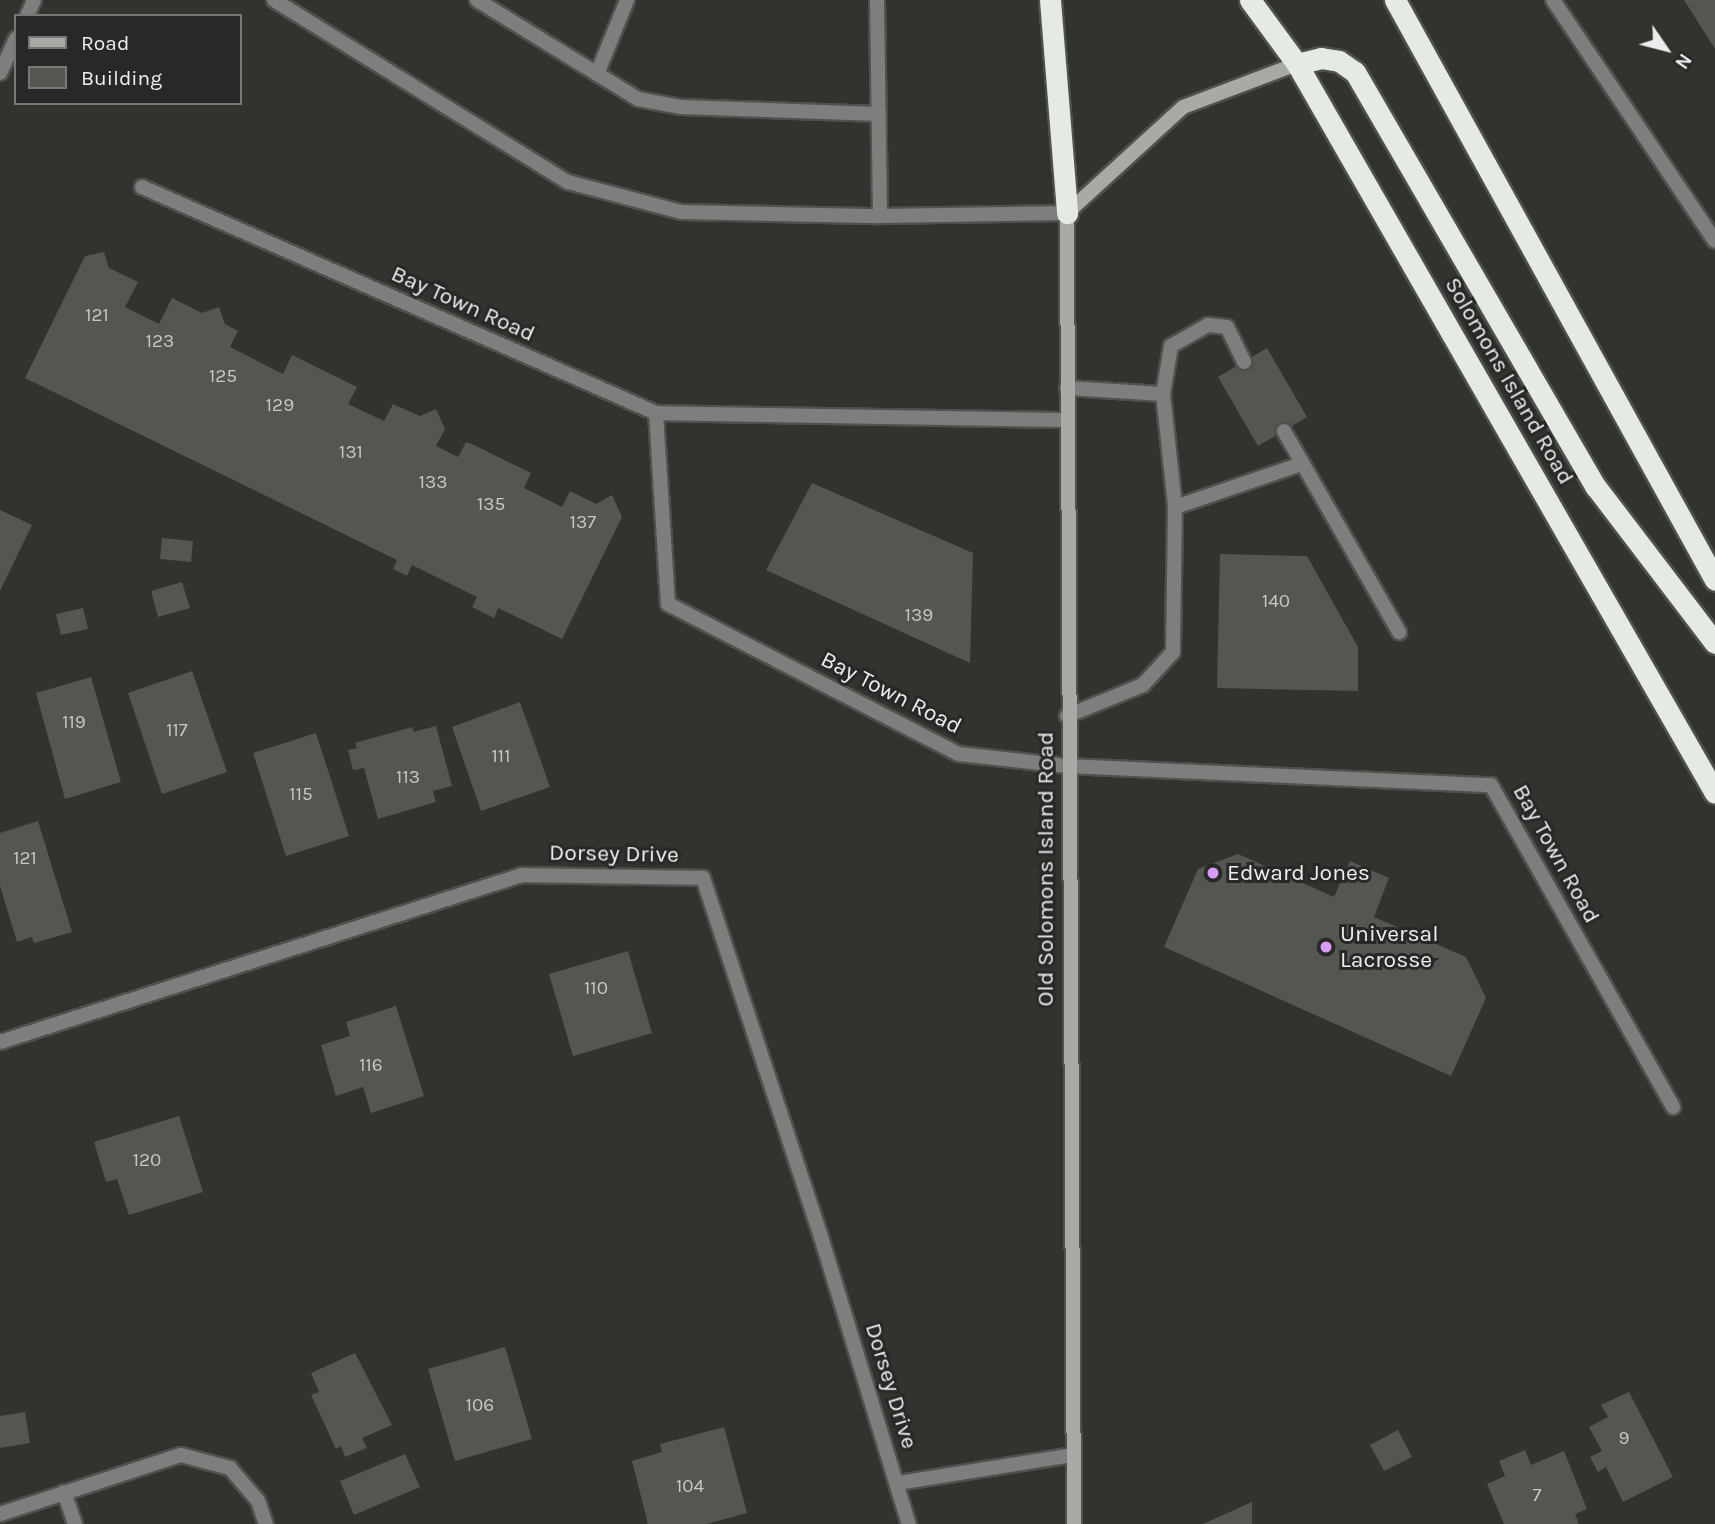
<!DOCTYPE html>
<html>
<head>
<meta charset="utf-8">
<style>
	body { margin:0 }
	#map { position:relative; width:1715px; height:1524px; overflow:hidden; background:#30332e; font-family:Karla,sans-serif }
	div>[style] { position:absolute }
	.building>* { inset:0; background:#535651 }
	.roads { filter:drop-shadow(2px 0 #4e514c) drop-shadow(-2px 0 #4e514c) drop-shadow(0 2px #4e514c) drop-shadow(0 -2px #4e514c) }
	.lane>* { height:14px; margin:-7px; padding:0 7px; transform-origin:7px; border-radius:7px; background:#7d7f7c }
	.street>* { height:14px; margin:-7px; padding:0 7px; transform-origin:7px; border-radius:7px; background:#7d7f7c }
	.secondary>* { height:14px; margin:-7px; padding:0 7px; transform-origin:7px; border-radius:7px; background:#a8aaa6 }
	.highway>* { height:21px; margin:-10.5px; padding:0 10.5px; transform-origin:10.5px; border-radius:10.5px; background:#e6eae4 }
	.dots>* { width:19px; height:19px; translate:-50% -50%; box-sizing:border-box; border:4px solid #262925; border-radius:50% }
	span { translate:-50% -50%; white-space:nowrap; text-align:center; line-height:1.15; -webkit-text-stroke:6px #262925; paint-order:stroke }
	.number-label { font-size:19px; color:#c6c8c4 }
	.number-label span { -webkit-text-stroke-width:0 }
	.street-label { font-size:23px; color:#eceeeb }
	.poi-label { font-size:23px; color:#eceeeb }
	.left { translate:0 -50%; text-align:left }
	.legend { position:absolute; left:14px; top:14px; width:228px; height:91px; box-sizing:border-box; background:#262925; border:2px solid #757874; margin:0; padding:9px 12px; list-style:none; font-size:21px; color:#eceeeb }
	.legend li { display:flex; align-items:center; gap:14px; height:35px }
	.legend b { width:35px; border:2px solid #757874 }
	.north { position:absolute; left:1631px; top:14px; width:70px; height:70px; -webkit-text-stroke:5px #262925; paint-order:stroke; rotate:125deg; font-size:19px; font-weight:700; line-height:28px; text-align:center; color:#eceeeb }
	.north::after { content:''; display:block; margin:auto; width:24px; height:32px; background:#eceeeb; clip-path:polygon(50% 0,100% 100%,50% 72%,0 100%) }
</style>
</head>
<body>
<div id="map">
	<div class="building">
		<div style="clip-path:polygon(1684px 0,1715px 0,1715px 49px)"></div>
		<div style="clip-path:polygon(104px 252px,109px 268px,138px 282px,125px 307px,159px 324px,172px 298px,202px 313px,219px 307px,225px 324px,238px 331px,230px 347px,283px 374px,292px 355px,357px 387px,348px 404px,384px 421px,393px 404px,420px 416px,436px 409px,445px 429px,436px 446px,458px 457px,466px 442px,472px 444px,531px 473px,524px 488px,562px 507px,570px 491px,596px 504px,612px 495px,622px 517px,562px 639px,498px 608px,494px 618px,472px 607px,477px 597px,412px 565px,407px 576px,393px 569px,397px 560px,25px 378px,85px 256px)"></div>
		<div style="clip-path:polygon(1267px 348px,1307px 417px,1258px 446px,1218px 377px)"></div>
		<div style="clip-path:polygon(812px 483px,973px 553px,970px 663px,766px 570px)"></div>
		<div style="clip-path:polygon(0 510px,32px 525px,0 591px)"></div>
		<div style="clip-path:polygon(162px 538px,193px 541px,191px 562px,160px 559px)"></div>
		<div style="clip-path:polygon(1220px 554px,1307px 556px,1358px 647px,1358px 691px,1217px 688px)"></div>
		<div style="clip-path:polygon(182px 582px,190px 608px,158px 617px,151px 591px)"></div>
		<div style="clip-path:polygon(83px 608px,88px 629px,61px 635px,56px 614px)"></div>
		<div style="clip-path:polygon(192px 671px,227px 772px,162px 794px,128px 693px)"></div>
		<div style="clip-path:polygon(91px 677px,121px 782px,65px 799px,36px 693px)"></div>
		<div style="clip-path:polygon(520px 702px,550px 787px,481px 811px,452px 727px)"></div>
		<div style="clip-path:polygon(436px 726px,452px 786px,433px 791px,436px 802px,378px 819px,364px 768px,353px 770px,348px 750px,357px 748px,355px 743px,412px 727px,414px 732px)"></div>
		<div style="clip-path:polygon(316px 733px,349px 836px,286px 856px,253px 753px)"></div>
		<div style="clip-path:polygon(38px 821px,72px 932px,34px 943px,32px 937px,17px 942px,0 886px,0 833px)"></div>
		<div style="clip-path:polygon(1238px 854px,1334px 897px,1350px 861px,1389px 878px,1374px 917px,1466px 957px,1486px 998px,1451px 1076px,1164px 947px,1198px 869px)"></div>
		<div style="clip-path:polygon(628px 951px,652px 1033px,573px 1056px,549px 974px)"></div>
		<div style="clip-path:polygon(396px 1006px,424px 1096px,371px 1113px,363px 1087px,336px 1096px,321px 1045px,350px 1036px,346px 1022px)"></div>
		<div style="clip-path:polygon(179px 1116px,203px 1192px,129px 1215px,117px 1179px,106px 1182px,94px 1142px)"></div>
		<div style="clip-path:polygon(505px 1347px,532px 1439px,455px 1461px,428px 1369px)"></div>
		<div style="clip-path:polygon(355px 1353px,392px 1425px,362px 1438px,367px 1448px,345px 1457px,341px 1446px,336px 1449px,311px 1395px,319px 1392px,311px 1373px)"></div>
		<div style="clip-path:polygon(1629px 1392px,1673px 1477px,1623px 1502px,1606px 1467px,1598px 1472px,1590px 1457px,1602px 1451px,1589px 1427px,1608px 1417px,1601px 1405px)"></div>
		<div style="clip-path:polygon(25px 1412px,30px 1443px,0 1448px,0 1416px)"></div>
		<div style="clip-path:polygon(724px 1427px,747px 1513px,707px 1524px,648px 1524px,632px 1461px,662px 1452px,660px 1444px)"></div>
		<div style="clip-path:polygon(1398px 1430px,1412px 1457px,1384px 1471px,1370px 1445px)"></div>
		<div style="clip-path:polygon(1525px 1450px,1531px 1465px,1564px 1451px,1587px 1509px,1575px 1514px,1579px 1524px,1504px 1524px,1487px 1484px,1505px 1476px,1499px 1461px)"></div>
		<div style="clip-path:polygon(405px 1454px,420px 1487px,354px 1515px,340px 1481px)"></div>
		<div style="clip-path:polygon(1252px 1502px,1252px 1524px,1203px 1524px)"></div>
	</div>
	<div class="roads">
		<div class="lane">
			<div style="left:274px;top:0;width:346px;rotate:31.8deg"></div>
			<div style="left:568px;top:182px;width:117px;rotate:14.9deg"></div>
			<div style="left:681px;top:212px;width:199px;rotate:1.2deg"></div>
			<div style="left:880px;top:216px;width:187px;rotate:-0.9deg"></div>
			<div style="left:477px;top:0;width:189px;rotate:31.6deg"></div>
			<div style="left:638px;top:99px;width:44px;rotate:10.5deg"></div>
			<div style="left:681px;top:107px;width:198px;rotate:2deg"></div>
			<div style="left:877px;top:0;width:216px;rotate:89.2deg"></div>
			<div style="left:1553px;top:0;width:290px;rotate:56.1deg"></div>
			<div style="left:27px;top:16px;width:17px;rotate:-66deg"></div>
			<div style="left:0;top:73px;width:38px;rotate:-65deg"></div>
			<div style="left:597px;top:74px;width:80px;rotate:-67.9deg"></div>
			<div style="left:1067px;top:388px;width:96px;rotate:3.6deg"></div>
			<div style="left:1163px;top:394px;width:114px;rotate:83.9deg"></div>
			<div style="left:1175px;top:507px;width:145px;rotate:90.8deg"></div>
			<div style="left:1173px;top:652px;width:45px;rotate:132.3deg"></div>
			<div style="left:1143px;top:685px;width:82px;rotate:157.8deg"></div>
			<div style="left:1163px;top:394px;width:49px;rotate:-80.5deg"></div>
			<div style="left:1171px;top:346px;width:43px;rotate:-29.6deg"></div>
			<div style="left:1208px;top:325px;width:19px;rotate:6deg"></div>
			<div style="left:1227px;top:327px;width:39px;rotate:64deg"></div>
			<div style="left:656px;top:413px;width:411px;rotate:1deg"></div>
			<div style="left:1284px;top:431px;width:232px;rotate:60.2deg"></div>
			<div style="left:1175px;top:507px;width:133px;rotate:-18.8deg"></div>
		</div>
		<div class="street">
			<div style="left:142px;top:187px;width:561px;rotate:23.73deg"></div>
			<div style="left:656px;top:413px;width:191px;rotate:86.4deg"></div>
			<div style="left:668px;top:604px;width:327px;rotate:27.3deg"></div>
			<div style="left:959px;top:754px;width:109px;rotate:6.3deg"></div>
			<div style="left:1067px;top:766px;width:424px;rotate:2.6deg"></div>
			<div style="left:1491px;top:785px;width:370px;rotate:60.5deg"></div>
			<div style="left:0;top:1042px;width:548px;rotate:-17.74deg"></div>
			<div style="left:522px;top:875px;width:181px;rotate:0.9deg"></div>
			<div style="left:703px;top:878px;width:378px;rotate:71.8deg"></div>
			<div style="left:821px;top:1237px;width:300px;rotate:73deg"></div>
			<div style="left:898px;top:1483px;width:177px;rotate:-9.1deg"></div>
			<div style="left:64px;top:1492px;width:34px;rotate:71deg"></div>
			<div style="left:0;top:1514px;width:190px;rotate:-18.1deg"></div>
			<div style="left:181px;top:1455px;width:51px;rotate:14.9deg"></div>
			<div style="left:230px;top:1468px;width:43px;rotate:49.7deg"></div>
			<div style="left:258px;top:1501px;width:24px;rotate:71deg"></div>
		</div>
		<div class="secondary">
			<div style="left:1074px;top:1524px;width:1311px;rotate:-90.31deg"></div>
			<div style="left:1067px;top:213px;width:157px;rotate:-42.4deg"></div>
			<div style="left:1183px;top:107px;width:122px;rotate:-20.7deg"></div>
		</div>
		<div class="highway">
			<div style="left:1050px;top:0;width:214px;rotate:85.4deg"></div>
			<div style="left:1250px;top:0;width:79px;rotate:53.7deg"></div>
			<div style="left:1297px;top:64px;width:840px;rotate:60.17deg"></div>
			<div style="left:1395px;top:0;width:662px;rotate:61.11deg"></div>
			<div style="left:1297px;top:64px;width:25px;rotate:-14deg"></div>
			<div style="left:1321px;top:58px;width:18px;rotate:9deg"></div>
			<div style="left:1339px;top:61px;width:19px;rotate:35deg"></div>
			<div style="left:1355px;top:72px;width:480px;rotate:59.9deg"></div>
			<div style="left:1596px;top:487px;width:196px;rotate:52.7deg"></div>
		</div>
	</div>
	<div class="dots">
		<div style="left:1213px;top:873px;background:#d89bf8"></div>
		<div style="left:1326px;top:947px;background:#d89bf8"></div>
	</div>
	<div class="number-label">
		<span style="left:97px;top:316px">121</span>
		<span style="left:160px;top:342px">123</span>
		<span style="left:223px;top:377px">125</span>
		<span style="left:280px;top:406px">129</span>
		<span style="left:351px;top:453px">131</span>
		<span style="left:433px;top:483px">133</span>
		<span style="left:491px;top:505px">135</span>
		<span style="left:583px;top:523px">137</span>
		<span style="left:1276px;top:602px">140</span>
		<span style="left:919px;top:616px">139</span>
		<span style="left:74px;top:723px">119</span>
		<span style="left:177px;top:731px">117</span>
		<span style="left:501px;top:757px">111</span>
		<span style="left:408px;top:778px">113</span>
		<span style="left:301px;top:795px">115</span>
		<span style="left:25px;top:859px">121</span>
		<span style="left:596px;top:989px">110</span>
		<span style="left:371px;top:1066px">116</span>
		<span style="left:147px;top:1161px">120</span>
		<span style="left:480px;top:1406px">106</span>
		<span style="left:1624px;top:1439px">9</span>
		<span style="left:690px;top:1487px">104</span>
		<span style="left:1537px;top:1496px">7</span>
	</div>
	<div class="street-label">
		<span style="left:463px;top:304px;rotate:24deg">Bay Town Road</span>
		<span style="left:1509px;top:381px;rotate:60deg">Solomons Island Road</span>
		<span style="left:891px;top:693px;rotate:27deg">Bay Town Road</span>
		<span style="left:614px;top:854px;rotate:1deg">Dorsey Drive</span>
		<span style="left:1556px;top:854px;rotate:61deg">Bay Town Road</span>
		<span style="left:1046px;top:869px;rotate:-90deg">Old Solomons Island Road</span>
		<span style="left:891px;top:1386px;rotate:73deg">Dorsey Drive</span>
	</div>
	<div class="poi-label">
		<span class="left" style="left:1227px;top:873px">Edward Jones</span>
		<span class="left" style="left:1340px;top:947px">Universal<br>Lacrosse</span>
	</div>
	<ul class="legend">
	<li><b style="height:9px;background:#a8aaa6"></b>Road</li>
	<li><b style="height:19px;background:#535651"></b>Building</li>
	</ul>
	<div class="north">N</div>
</div>
</body>
</html>
